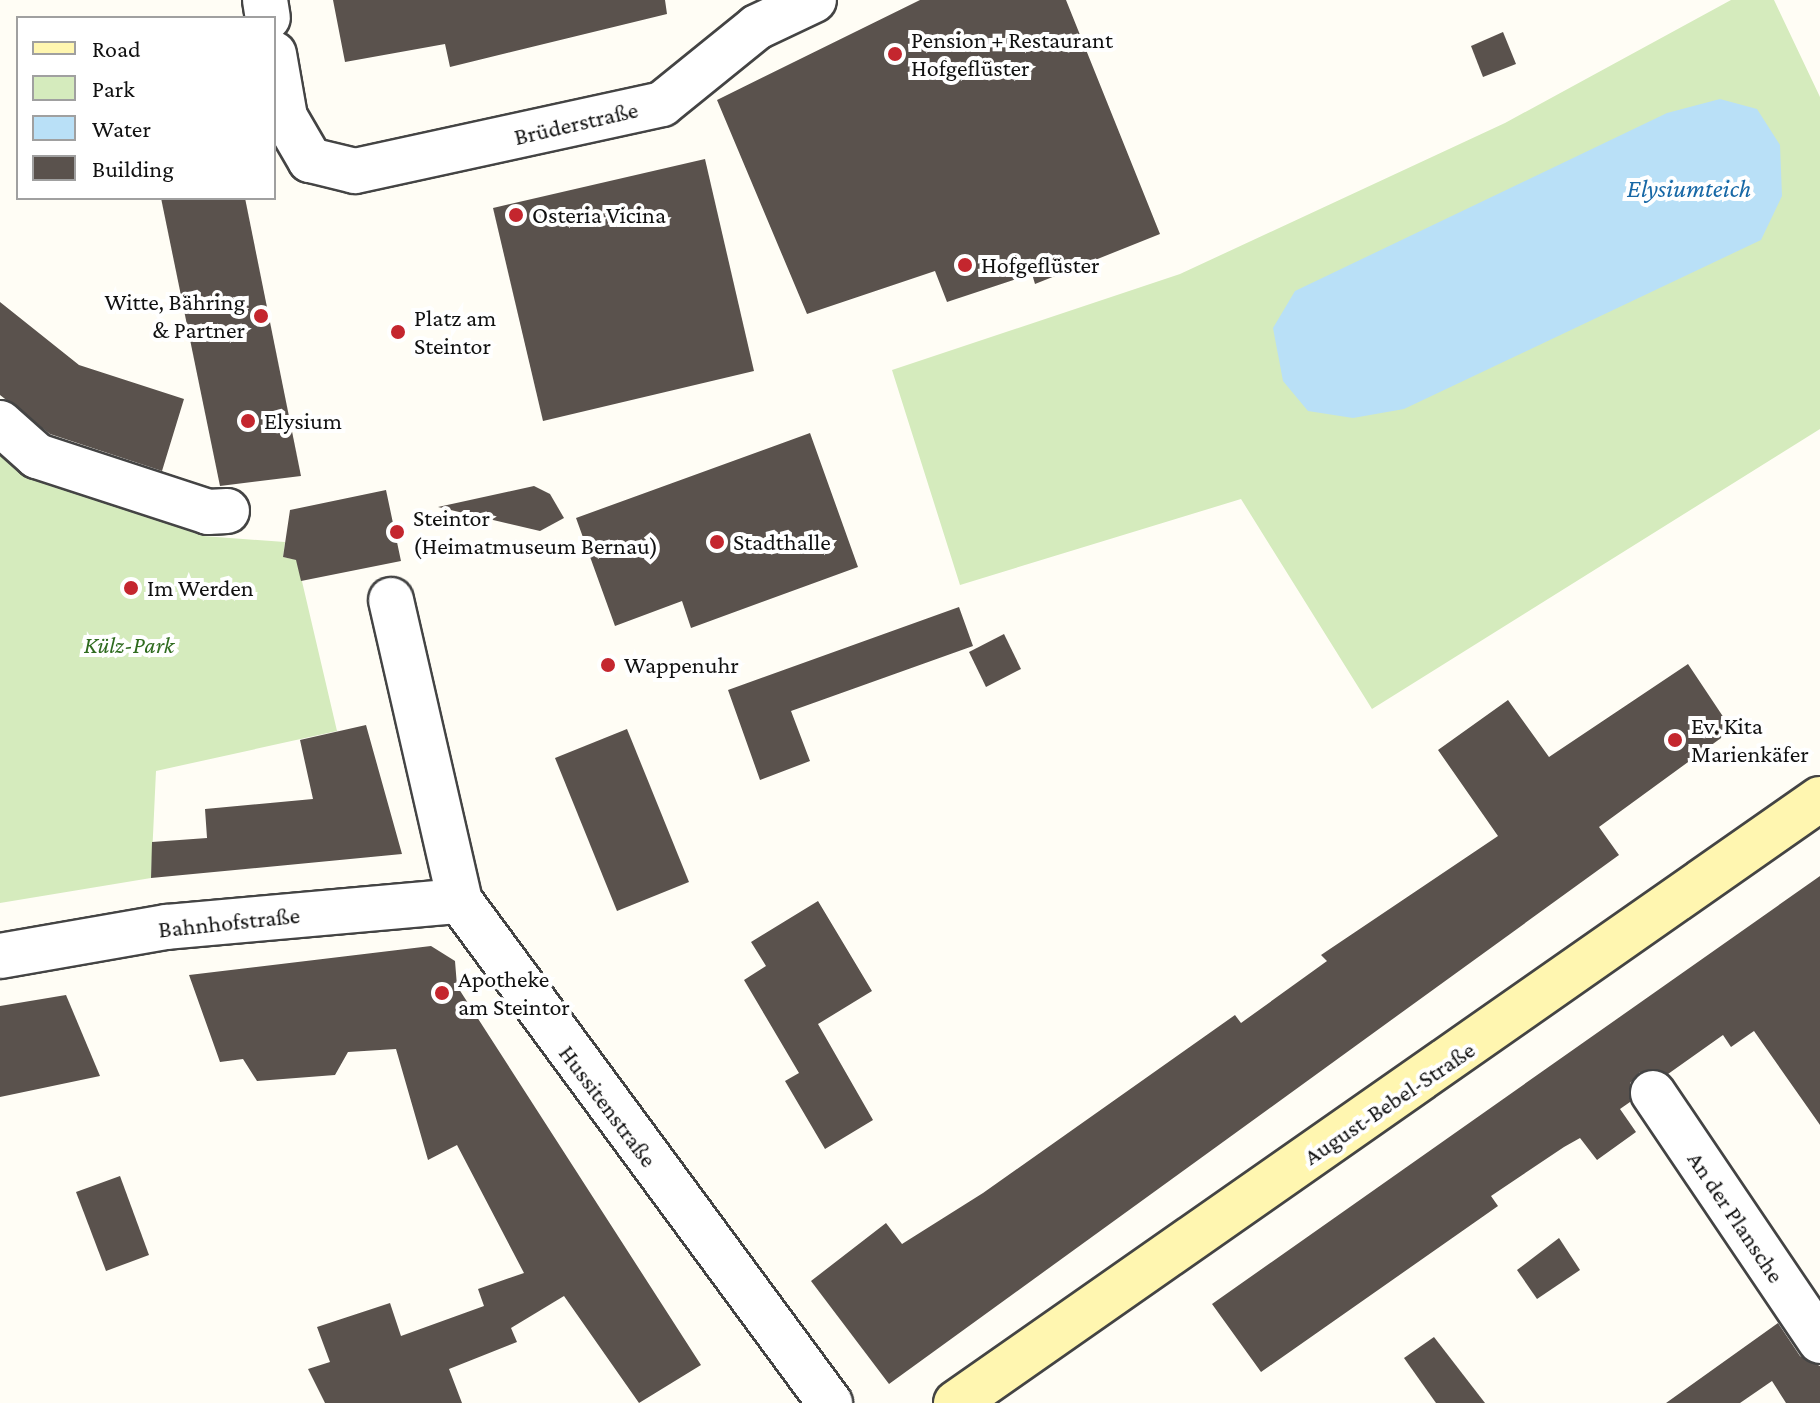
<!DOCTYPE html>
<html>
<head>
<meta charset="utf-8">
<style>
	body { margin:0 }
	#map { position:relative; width:1820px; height:1403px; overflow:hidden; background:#fffdf5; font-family:"Crimson Pro",serif }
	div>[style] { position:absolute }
	.green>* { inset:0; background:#d5ebbd }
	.water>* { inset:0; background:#b9e0f7 }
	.building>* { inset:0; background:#5a524d }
	.roads { filter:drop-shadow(2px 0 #444) drop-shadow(-2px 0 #444) drop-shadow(0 2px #444) drop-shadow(0 -2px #444) }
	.street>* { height:44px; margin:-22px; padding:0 22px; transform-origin:22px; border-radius:22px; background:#fff }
	.secondary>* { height:44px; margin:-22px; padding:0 22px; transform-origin:22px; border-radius:22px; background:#fff6b0 }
	.dots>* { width:22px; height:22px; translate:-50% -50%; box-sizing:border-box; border:4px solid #fff; border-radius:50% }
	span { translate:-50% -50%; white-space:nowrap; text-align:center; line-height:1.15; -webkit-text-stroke:8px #fff; paint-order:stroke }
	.poi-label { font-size:24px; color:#111 }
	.left { translate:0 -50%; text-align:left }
	.right { translate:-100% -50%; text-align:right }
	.street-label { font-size:24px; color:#111 }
	.park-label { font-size:24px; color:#2f6b1f; font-style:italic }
	.water-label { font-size:26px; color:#1768a6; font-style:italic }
	.legend { position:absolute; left:16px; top:16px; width:260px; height:184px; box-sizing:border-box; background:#fff; border:2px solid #a0a0a0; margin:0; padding:10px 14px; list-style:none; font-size:24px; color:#111 }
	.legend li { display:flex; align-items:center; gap:16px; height:40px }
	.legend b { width:40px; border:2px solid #a0a0a0 }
</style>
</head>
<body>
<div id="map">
	<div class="green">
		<div style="clip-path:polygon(1731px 0,1774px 0,1820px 97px,1820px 429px,1372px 709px,1241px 499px,960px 585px,892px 370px,1180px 274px,1505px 123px)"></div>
		<div style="clip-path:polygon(0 449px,29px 473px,203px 536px,285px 542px,283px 557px,297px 560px,337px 731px,156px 771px,151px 878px,0 903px)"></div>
	</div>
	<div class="water">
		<div style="clip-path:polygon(1720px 99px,1757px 109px,1780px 145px,1782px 196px,1761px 240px,1404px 409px,1353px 418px,1308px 411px,1283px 381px,1273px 328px,1295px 291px,1667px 113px)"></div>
	</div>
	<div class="building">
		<div style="clip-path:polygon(333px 0,665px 0,667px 14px,450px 67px,445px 44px,345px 62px)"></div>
		<div style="clip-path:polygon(920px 0,1066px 0,1160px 234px,1035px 284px,1032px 274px,947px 302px,935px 271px,807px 314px,717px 100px)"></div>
		<div style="clip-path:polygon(1503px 32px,1516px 64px,1483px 77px,1471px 46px)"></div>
		<div style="clip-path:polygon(705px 159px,754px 371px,543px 421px,493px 208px)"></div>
		<div style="clip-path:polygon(161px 198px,245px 198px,301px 476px,220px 486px)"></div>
		<div style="clip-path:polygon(0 302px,79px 365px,184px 399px,162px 471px,50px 434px,0 395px)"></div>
		<div style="clip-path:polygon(810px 433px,858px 567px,691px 628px,682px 601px,615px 626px,576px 518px)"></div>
		<div style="clip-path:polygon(534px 486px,550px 494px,564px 518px,540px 531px,438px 507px)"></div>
		<div style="clip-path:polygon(386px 490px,401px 561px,301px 581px,296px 560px,283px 557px,290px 510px)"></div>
		<div style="clip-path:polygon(959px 607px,973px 646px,791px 711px,810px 761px,760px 780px,728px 690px)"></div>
		<div style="clip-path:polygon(1004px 634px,1021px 669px,986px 687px,969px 652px)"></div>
		<div style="clip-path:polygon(1688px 664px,1732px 730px,1599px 827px,1619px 855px,889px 1384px,811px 1281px,886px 1223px,902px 1244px,983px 1193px,1235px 1015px,1241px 1023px,1327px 961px,1321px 955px,1498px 836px,1438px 750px,1508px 700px,1549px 757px)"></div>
		<div style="clip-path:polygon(366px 725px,402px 854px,151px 878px,152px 842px,207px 838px,205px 809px,313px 799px,300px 740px)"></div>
		<div style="clip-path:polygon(627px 729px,689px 882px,617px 911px,555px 758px)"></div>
		<div style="clip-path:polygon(1820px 876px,1820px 1125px,1754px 1031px,1731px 1047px,1723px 1035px,1668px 1074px,1640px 1072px,1630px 1083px,1630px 1102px,1620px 1109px,1636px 1132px,1597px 1160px,1580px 1138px,1564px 1147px,1491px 1196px,1498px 1206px,1261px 1372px,1212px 1304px)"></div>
		<div style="clip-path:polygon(818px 901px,872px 991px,818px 1024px,873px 1120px,825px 1149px,785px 1081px,799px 1073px,744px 980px,766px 966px,751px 942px)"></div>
		<div style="clip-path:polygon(431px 946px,455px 961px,457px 986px,701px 1365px,639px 1403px,564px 1296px,511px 1328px,517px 1342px,449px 1369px,462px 1403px,325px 1403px,308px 1369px,330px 1362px,317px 1327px,390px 1303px,401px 1336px,484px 1306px,478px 1289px,524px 1273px,457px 1145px,428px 1160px,396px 1049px,348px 1052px,335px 1075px,257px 1081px,243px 1059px,220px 1062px,189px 975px)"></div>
		<div style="clip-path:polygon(66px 995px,100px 1076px,0 1097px,0 1006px)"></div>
		<div style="clip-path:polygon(120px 1176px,149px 1255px,106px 1271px,76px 1192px)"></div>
		<div style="clip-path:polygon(1559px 1238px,1580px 1270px,1537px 1299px,1517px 1270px)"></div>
		<div style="clip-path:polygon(1778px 1323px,1800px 1356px,1820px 1366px,1820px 1403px,1786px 1403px,1772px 1381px,1740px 1403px,1666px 1403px)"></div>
		<div style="clip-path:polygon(1434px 1337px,1485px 1403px,1436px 1403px,1404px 1358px)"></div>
	</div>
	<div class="roads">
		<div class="street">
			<div style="left:265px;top:0;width:18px;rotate:81deg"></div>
			<div style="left:274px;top:54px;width:64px;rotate:80.1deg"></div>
			<div style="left:285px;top:117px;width:50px;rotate:59.8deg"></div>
			<div style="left:310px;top:160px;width:46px;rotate:13.7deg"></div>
			<div style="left:355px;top:171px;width:314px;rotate:-12.3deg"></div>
			<div style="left:662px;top:104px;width:122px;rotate:-39deg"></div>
			<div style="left:757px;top:27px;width:63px;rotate:-25.3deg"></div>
			<div style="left:0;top:423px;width:50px;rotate:41.7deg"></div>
			<div style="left:37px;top:456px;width:180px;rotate:18.1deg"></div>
			<div style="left:208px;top:512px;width:19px;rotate:-3deg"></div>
			<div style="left:391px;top:600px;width:309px;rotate:77.1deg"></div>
			<div style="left:460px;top:901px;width:624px;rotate:53.61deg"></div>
			<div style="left:0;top:956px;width:169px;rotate:-9.9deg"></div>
			<div style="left:167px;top:927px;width:294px;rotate:-5.1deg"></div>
			<div style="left:1653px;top:1093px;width:299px;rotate:56deg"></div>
		</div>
		<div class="secondary">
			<div style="left:956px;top:1403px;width:1054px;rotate:-34.96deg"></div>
		</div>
	</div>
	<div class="dots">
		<div style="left:895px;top:54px;background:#c4262e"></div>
		<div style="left:516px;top:215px;background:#c4262e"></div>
		<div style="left:965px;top:265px;background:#c4262e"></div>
		<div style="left:261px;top:316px;background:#c4262e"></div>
		<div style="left:398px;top:332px;background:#c4262e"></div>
		<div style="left:248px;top:421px;background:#c4262e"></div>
		<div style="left:397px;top:532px;background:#c4262e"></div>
		<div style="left:717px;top:542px;background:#c4262e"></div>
		<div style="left:131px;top:588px;background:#c4262e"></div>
		<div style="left:608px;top:665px;background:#c4262e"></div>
		<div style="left:1675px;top:740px;background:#c4262e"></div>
		<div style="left:442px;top:993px;background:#c4262e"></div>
	</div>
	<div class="poi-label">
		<span class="left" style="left:911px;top:54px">Pension + Restaurant<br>Hofgeflüster</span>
		<span class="left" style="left:532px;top:215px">Osteria Vicina</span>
		<span class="left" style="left:981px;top:265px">Hofgeflüster</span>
		<span class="right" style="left:245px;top:316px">Witte, Bähring<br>&amp; Partner</span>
		<span class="left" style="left:414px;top:332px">Platz am<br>Steintor</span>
		<span class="left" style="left:264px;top:421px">Elysium</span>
		<span class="left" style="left:413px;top:532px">Steintor<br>(Heimatmuseum Bernau)</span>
		<span class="left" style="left:733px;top:542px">Stadthalle</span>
		<span class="left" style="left:147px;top:588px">Im Werden</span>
		<span class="left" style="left:624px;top:665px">Wappenuhr</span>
		<span class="left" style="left:1691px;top:740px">Ev. Kita<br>Marienkäfer</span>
		<span class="left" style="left:458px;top:993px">Apotheke<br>am Steintor</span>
	</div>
	<div class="street-label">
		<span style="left:576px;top:123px;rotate:-13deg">Brüderstraße</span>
		<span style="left:229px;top:922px;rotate:-6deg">Bahnhofstraße</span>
		<span style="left:1389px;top:1103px;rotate:-34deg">August-Bebel-Straße</span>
		<span style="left:608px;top:1106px;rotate:53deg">Hussitenstraße</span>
		<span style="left:1736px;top:1217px;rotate:56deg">An der Plansche</span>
	</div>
	<div class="park-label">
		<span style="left:129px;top:645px">Külz-Park</span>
	</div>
	<div class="water-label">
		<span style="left:1689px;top:189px">Elysiumteich</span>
	</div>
	<ul class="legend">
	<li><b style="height:10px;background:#fff6b0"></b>Road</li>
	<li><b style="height:22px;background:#d5ebbd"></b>Park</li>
	<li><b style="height:22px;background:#b9e0f7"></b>Water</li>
	<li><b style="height:22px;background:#5a524d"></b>Building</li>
	</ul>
</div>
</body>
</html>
